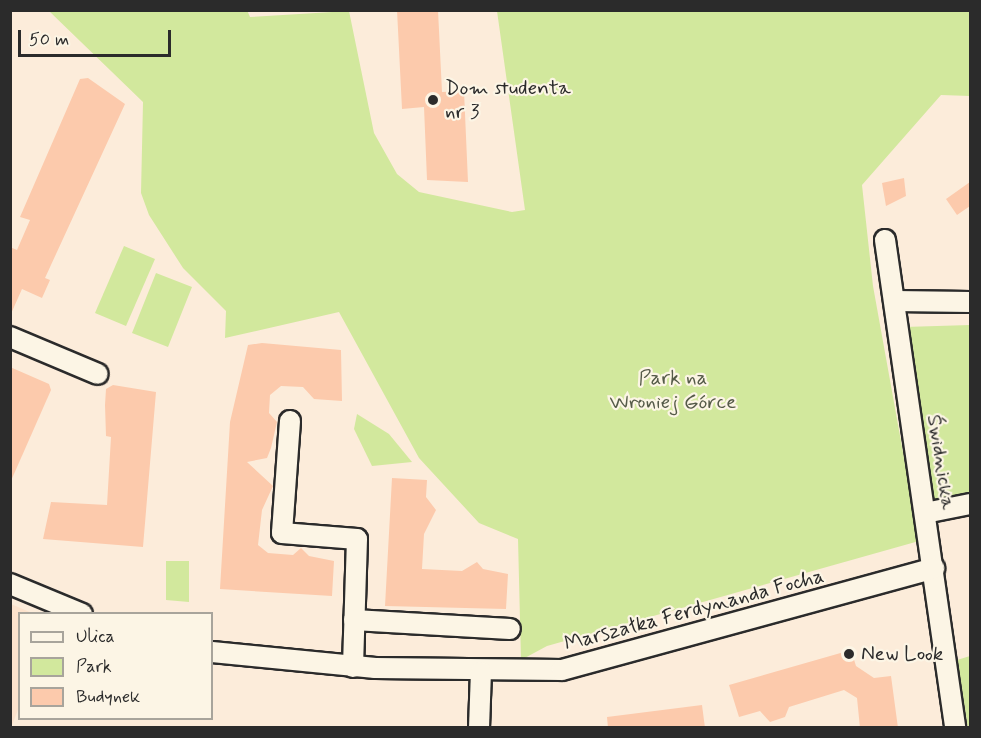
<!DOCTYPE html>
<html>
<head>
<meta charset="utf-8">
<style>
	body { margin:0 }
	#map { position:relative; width:981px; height:738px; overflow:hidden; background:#fcecda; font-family:Mynerve,sans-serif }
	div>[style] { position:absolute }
	.built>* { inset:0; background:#fce2cc }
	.green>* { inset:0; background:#d2e89d }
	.building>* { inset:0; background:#fccaac }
	.roads { filter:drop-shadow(2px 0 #2b2b2b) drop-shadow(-2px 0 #2b2b2b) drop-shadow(0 2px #2b2b2b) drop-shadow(0 -2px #2b2b2b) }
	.minor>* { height:20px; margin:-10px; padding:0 10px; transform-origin:10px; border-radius:10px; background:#fcf5e5 }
	.dots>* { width:16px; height:16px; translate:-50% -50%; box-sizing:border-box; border:3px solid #fcf5e5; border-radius:50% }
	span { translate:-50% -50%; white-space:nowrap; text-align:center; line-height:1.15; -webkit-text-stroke:4.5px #fcf5e5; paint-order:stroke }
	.poi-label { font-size:21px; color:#2b2b2b }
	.left { translate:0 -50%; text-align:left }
	.park-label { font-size:21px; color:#555a48 }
	.street-label { font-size:21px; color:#2b2b2b }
	.frame { position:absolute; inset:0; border:12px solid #2b2b2b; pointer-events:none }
	.legend { position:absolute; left:18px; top:612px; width:195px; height:108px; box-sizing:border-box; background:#fcf5e5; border:2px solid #a8a49b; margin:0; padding:8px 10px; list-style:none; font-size:18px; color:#2b2b2b }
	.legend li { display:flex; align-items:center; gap:12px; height:30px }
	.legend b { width:30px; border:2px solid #a8a49b }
	.scale { position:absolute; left:18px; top:30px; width:153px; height:27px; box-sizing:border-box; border:3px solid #2b2b2b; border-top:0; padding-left:8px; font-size:18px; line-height:21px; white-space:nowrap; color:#2b2b2b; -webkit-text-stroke:4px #fcf5e5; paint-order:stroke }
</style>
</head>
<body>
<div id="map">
	<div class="built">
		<div style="clip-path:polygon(11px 604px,32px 613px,20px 614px,19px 707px,11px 728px)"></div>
	</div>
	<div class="green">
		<div style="clip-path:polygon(247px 10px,250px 17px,349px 11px,374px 133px,397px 174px,419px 192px,512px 212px,525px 210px,497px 11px,970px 11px,970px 96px,941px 95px,862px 185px,873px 286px,919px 541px,547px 646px,521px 660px,518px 539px,479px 523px,419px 458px,339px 312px,225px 338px,226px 311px,183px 268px,149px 215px,141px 193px,143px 102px,49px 11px)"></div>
		<div style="clip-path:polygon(124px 246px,155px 259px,126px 326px,95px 313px)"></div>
		<div style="clip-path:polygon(156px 273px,192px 287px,168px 347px,132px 333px)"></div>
		<div style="clip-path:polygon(970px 325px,970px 500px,935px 507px,904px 327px)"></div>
		<div style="clip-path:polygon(357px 414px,389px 434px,412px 462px,372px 466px,354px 429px)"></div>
		<div style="clip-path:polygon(166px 561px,189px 561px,189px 602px,166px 600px)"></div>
		<div style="clip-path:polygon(970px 656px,970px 727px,968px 728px,957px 660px)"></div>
	</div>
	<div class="building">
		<div style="clip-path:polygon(397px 10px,438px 10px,442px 92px,464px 91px,468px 182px,427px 180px,424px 107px,402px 109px)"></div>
		<div style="clip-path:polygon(88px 78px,125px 104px,45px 278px,50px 280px,42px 298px,22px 289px,10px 316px,10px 247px,17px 250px,30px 220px,20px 217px,80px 79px)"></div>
		<div style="clip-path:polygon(904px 178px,906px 196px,886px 206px,882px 183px)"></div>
		<div style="clip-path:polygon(970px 182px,970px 206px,957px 215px,946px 199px)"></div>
		<div style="clip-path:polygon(262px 343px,341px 350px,342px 401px,314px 399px,303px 387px,281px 386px,270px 395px,269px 413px,277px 422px,271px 448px,267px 458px,247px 462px,273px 486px,262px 510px,258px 545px,268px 553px,293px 555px,301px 548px,309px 556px,334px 561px,332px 596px,220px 589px,230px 422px,248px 345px)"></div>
		<div style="clip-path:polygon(10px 367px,49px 384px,51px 390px,10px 483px)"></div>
		<div style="clip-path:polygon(113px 385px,156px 392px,143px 547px,43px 539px,51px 502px,107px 505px,111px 437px,106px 436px,105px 405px,106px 389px)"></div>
		<div style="clip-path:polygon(392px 478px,427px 480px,426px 497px,436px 510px,424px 534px,422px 569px,462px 571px,477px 562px,483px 569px,508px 574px,506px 609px,385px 606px)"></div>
		<div style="clip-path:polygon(851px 650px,856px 666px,874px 678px,891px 676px,898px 728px,860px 728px,857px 698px,844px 690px,789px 707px,785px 717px,770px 722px,760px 711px,739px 717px,729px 685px)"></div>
		<div style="clip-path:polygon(702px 705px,705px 728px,608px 728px,607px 717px)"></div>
	</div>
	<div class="roads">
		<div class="minor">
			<div style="left:885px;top:240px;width:493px;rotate:81.8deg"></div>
			<div style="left:895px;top:301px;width:75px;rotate:0.8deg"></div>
			<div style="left:10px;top:337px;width:95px;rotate:22.8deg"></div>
			<div style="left:290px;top:421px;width:112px;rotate:94.1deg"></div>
			<div style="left:282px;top:533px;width:75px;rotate:4.6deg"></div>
			<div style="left:357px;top:539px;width:128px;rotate:91.8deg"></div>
			<div style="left:925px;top:513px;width:46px;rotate:-11.3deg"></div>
			<div style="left:10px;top:584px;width:78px;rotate:22.6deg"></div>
			<div style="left:354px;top:620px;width:156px;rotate:3.3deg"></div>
			<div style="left:212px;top:652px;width:164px;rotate:5.6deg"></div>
			<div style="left:375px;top:668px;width:187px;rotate:0.6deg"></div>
			<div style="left:562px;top:670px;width:386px;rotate:-15.3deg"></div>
			<div style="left:479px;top:728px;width:56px;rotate:-88deg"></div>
		</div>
	</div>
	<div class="dots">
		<div style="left:433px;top:100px;background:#2b2b2b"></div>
		<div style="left:849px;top:654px;background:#2b2b2b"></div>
	</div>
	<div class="poi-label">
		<span class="left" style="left:445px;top:100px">Dom studenta<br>nr 3</span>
		<span class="left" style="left:861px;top:654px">New Look</span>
	</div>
	<div class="park-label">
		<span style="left:673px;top:390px">Park na<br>Wroniej Górce</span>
	</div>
	<div class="street-label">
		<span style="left:941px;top:462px;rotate:81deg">Świdnicka</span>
		<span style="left:694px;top:610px;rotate:-15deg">Marszałka Ferdynanda Focha</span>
	</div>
	<div class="frame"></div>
	<ul class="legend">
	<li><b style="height:8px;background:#fcf5e5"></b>Ulica</li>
	<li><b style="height:16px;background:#d2e89d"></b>Park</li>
	<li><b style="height:16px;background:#fccaac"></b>Budynek</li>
	</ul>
	<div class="scale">50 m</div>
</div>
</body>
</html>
